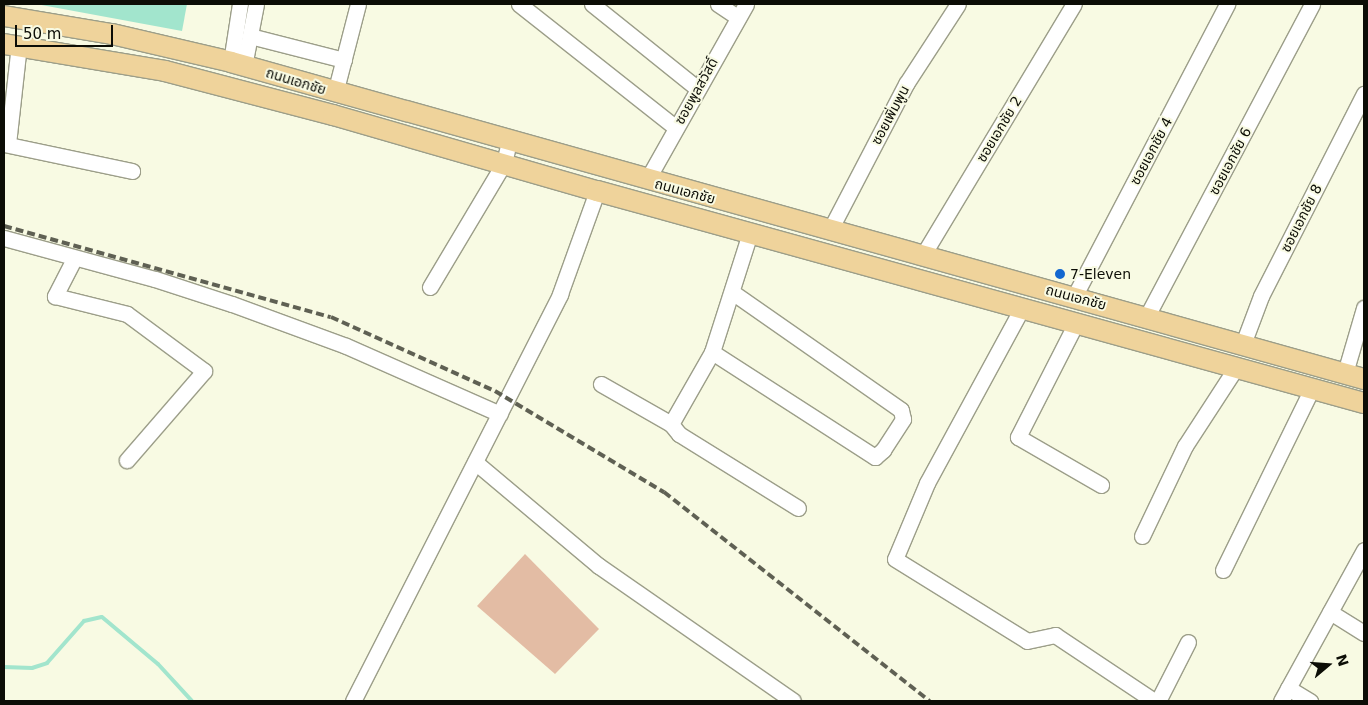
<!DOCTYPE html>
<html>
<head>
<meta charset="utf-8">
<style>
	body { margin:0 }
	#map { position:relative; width:1368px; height:705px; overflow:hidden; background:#f8fae3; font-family:"DejaVu Sans","Noto Sans Thai",sans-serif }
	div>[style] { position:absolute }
	.green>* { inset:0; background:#e3bca4 }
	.water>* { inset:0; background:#a2e5cd }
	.stream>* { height:4px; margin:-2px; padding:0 2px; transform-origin:2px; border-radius:2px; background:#a2e5cd }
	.roads { filter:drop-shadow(1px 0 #9c9e89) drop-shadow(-1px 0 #9c9e89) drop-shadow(0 1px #9c9e89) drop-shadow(0 -1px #9c9e89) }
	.minor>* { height:15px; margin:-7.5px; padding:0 7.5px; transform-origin:7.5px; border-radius:7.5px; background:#fff }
	.major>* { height:20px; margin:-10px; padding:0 10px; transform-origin:10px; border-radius:10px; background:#efd39b }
	.rail>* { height:4px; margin-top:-2px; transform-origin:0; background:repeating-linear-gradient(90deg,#5f6053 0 8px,transparent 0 12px) }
	.dots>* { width:14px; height:14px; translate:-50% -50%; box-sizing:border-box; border:2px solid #f8fae3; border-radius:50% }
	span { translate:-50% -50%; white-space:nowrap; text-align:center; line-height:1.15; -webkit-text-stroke:4px #f8fae3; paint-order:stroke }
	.street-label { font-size:14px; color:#0c0d06 }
	.poi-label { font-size:14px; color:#0c0d06 }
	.left { translate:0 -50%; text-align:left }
	.frame { position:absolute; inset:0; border:5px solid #0c0d06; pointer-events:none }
	.north { position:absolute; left:1303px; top:640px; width:50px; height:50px; -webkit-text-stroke:4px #f8fae3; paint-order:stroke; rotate:72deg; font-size:14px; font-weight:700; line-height:20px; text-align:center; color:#0c0d06 }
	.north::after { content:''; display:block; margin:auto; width:18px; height:22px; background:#0c0d06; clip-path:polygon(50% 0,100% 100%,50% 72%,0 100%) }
	.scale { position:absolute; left:15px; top:25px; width:98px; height:22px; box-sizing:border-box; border:2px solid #0c0d06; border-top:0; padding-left:6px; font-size:15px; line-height:18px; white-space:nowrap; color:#0c0d06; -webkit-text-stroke:4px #f8fae3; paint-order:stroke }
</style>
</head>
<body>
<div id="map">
	<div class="green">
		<div style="clip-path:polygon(525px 554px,599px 629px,555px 674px,477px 606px)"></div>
	</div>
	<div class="water">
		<div style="clip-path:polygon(36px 4px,187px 4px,182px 31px)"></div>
	</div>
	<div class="stream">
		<div style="left:4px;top:667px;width:28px;rotate:2deg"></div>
		<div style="left:32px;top:668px;width:16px;rotate:-18deg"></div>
		<div style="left:47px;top:663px;width:56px;rotate:-48.6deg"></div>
		<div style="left:84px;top:621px;width:18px;rotate:-13deg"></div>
		<div style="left:102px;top:617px;width:73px;rotate:40deg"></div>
		<div style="left:158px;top:664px;width:50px;rotate:47.4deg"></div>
	</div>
	<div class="roads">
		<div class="minor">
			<div style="left:519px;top:4px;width:200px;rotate:38.3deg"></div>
			<div style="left:592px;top:4px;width:134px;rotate:38.7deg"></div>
			<div style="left:718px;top:4px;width:23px;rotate:34deg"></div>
			<div style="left:250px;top:36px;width:97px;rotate:14.3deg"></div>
			<div style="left:231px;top:62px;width:59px;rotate:-81.2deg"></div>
			<div style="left:244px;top:66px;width:63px;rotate:-79deg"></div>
			<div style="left:335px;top:93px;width:92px;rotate:-75.5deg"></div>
			<div style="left:4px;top:144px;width:131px;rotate:11.9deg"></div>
			<div style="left:8px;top:144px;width:100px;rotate:-83.7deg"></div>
			<div style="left:647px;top:180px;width:202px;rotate:-60.6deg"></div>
			<div style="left:830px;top:230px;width:165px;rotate:-62.5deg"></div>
			<div style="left:906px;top:84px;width:95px;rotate:-57deg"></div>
			<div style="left:4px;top:238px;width:156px;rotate:15.2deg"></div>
			<div style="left:155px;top:279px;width:81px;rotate:18deg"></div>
			<div style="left:232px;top:304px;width:121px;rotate:20.2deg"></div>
			<div style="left:346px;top:346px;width:168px;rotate:23.8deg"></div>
			<div style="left:923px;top:255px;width:293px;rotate:-59deg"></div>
			<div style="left:74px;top:259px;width:42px;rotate:117.2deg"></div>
			<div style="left:55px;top:296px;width:74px;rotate:14deg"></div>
			<div style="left:127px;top:314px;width:96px;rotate:36.5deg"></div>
			<div style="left:204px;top:371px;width:118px;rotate:130.9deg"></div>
			<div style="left:430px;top:287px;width:144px;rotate:-59.2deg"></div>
			<div style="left:504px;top:163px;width:22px;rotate:-77deg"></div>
			<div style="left:1074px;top:297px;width:331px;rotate:-62.4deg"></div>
			<div style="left:1022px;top:308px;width:199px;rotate:118.5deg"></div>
			<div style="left:927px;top:483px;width:82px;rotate:112.8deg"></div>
			<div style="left:895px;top:559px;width:155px;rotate:31.8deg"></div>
			<div style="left:1027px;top:641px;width:29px;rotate:-12deg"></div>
			<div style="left:1055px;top:635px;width:119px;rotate:33.7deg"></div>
			<div style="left:1147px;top:316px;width:353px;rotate:-62.1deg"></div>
			<div style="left:1076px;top:323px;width:128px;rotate:117deg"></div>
			<div style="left:1018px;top:437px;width:96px;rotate:30deg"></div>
			<div style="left:1243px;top:344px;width:51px;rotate:-69.4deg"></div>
			<div style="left:1261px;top:296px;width:227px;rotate:-63deg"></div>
			<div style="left:712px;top:352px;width:194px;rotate:32.8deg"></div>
			<div style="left:875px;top:457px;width:11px;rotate:-41deg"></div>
			<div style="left:883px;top:450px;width:37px;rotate:-57deg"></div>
			<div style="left:903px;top:419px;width:9px;rotate:-103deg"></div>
			<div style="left:901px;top:410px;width:205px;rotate:-145.1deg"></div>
			<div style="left:1345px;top:373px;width:68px;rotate:-73.7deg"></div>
			<div style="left:601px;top:384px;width:81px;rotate:29.7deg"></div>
			<div style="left:671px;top:424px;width:13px;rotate:51deg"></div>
			<div style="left:679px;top:434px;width:140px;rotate:31.9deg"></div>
			<div style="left:671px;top:424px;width:83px;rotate:-60.3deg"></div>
			<div style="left:712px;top:352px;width:125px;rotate:-72.3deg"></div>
			<div style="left:475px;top:462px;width:162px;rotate:40deg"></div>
			<div style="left:599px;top:566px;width:236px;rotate:34.8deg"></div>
			<div style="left:1142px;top:536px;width:100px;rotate:-64.5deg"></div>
			<div style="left:1185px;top:446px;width:95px;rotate:-57deg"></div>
			<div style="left:1223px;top:570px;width:203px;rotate:-63.9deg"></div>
			<div style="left:1330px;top:612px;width:40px;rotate:32deg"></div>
			<div style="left:1288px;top:688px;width:26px;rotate:31deg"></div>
			<div style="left:353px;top:701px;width:457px;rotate:-63deg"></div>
			<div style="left:560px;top:294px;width:109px;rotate:-70.2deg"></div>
			<div style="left:1158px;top:701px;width:66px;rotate:-63deg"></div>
			<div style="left:1281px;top:701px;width:172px;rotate:-61.2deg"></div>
		</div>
		<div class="major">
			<div style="left:4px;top:16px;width:109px;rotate:9.5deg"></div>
			<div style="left:112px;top:34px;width:122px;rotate:13.2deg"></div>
			<div style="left:231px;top:62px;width:1177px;rotate:15.63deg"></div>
			<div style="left:4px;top:44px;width:163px;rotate:9.5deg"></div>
			<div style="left:165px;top:71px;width:174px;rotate:14.7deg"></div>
			<div style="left:333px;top:115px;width:275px;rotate:16.1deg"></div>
			<div style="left:597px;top:191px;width:796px;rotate:15.45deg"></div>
		</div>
	</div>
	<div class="rail">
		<div style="left:4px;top:226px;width:339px;rotate:15.6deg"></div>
		<div style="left:331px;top:317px;width:180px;rotate:24.3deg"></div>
		<div style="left:495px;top:391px;width:197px;rotate:30.9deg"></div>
		<div style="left:664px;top:492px;width:338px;rotate:38.2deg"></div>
	</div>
	<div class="dots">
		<div style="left:1060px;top:274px;background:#1367d0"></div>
	</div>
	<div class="street-label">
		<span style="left:296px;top:81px;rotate:17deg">ถนนเอกชัย</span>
		<span style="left:696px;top:91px;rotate:-61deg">ซอยพูลสวัสดิ์</span>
		<span style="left:890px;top:115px;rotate:-62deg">ซอยเพิ่มพูน</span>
		<span style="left:999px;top:129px;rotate:-59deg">ซอยเอกชัย 2</span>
		<span style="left:1151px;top:151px;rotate:-62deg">ซอยเอกชัย 4</span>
		<span style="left:1230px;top:161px;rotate:-62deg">ซอยเอกชัย 6</span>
		<span style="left:685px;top:191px;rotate:15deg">ถนนเอกชัย</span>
		<span style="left:1301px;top:218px;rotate:-63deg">ซอยเอกชัย 8</span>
		<span style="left:1076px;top:297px;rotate:15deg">ถนนเอกชัย</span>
	</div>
	<div class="poi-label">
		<span class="left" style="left:1070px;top:274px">7-Eleven</span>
	</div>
	<div class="frame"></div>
	<div class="north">N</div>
	<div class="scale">50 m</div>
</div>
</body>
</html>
